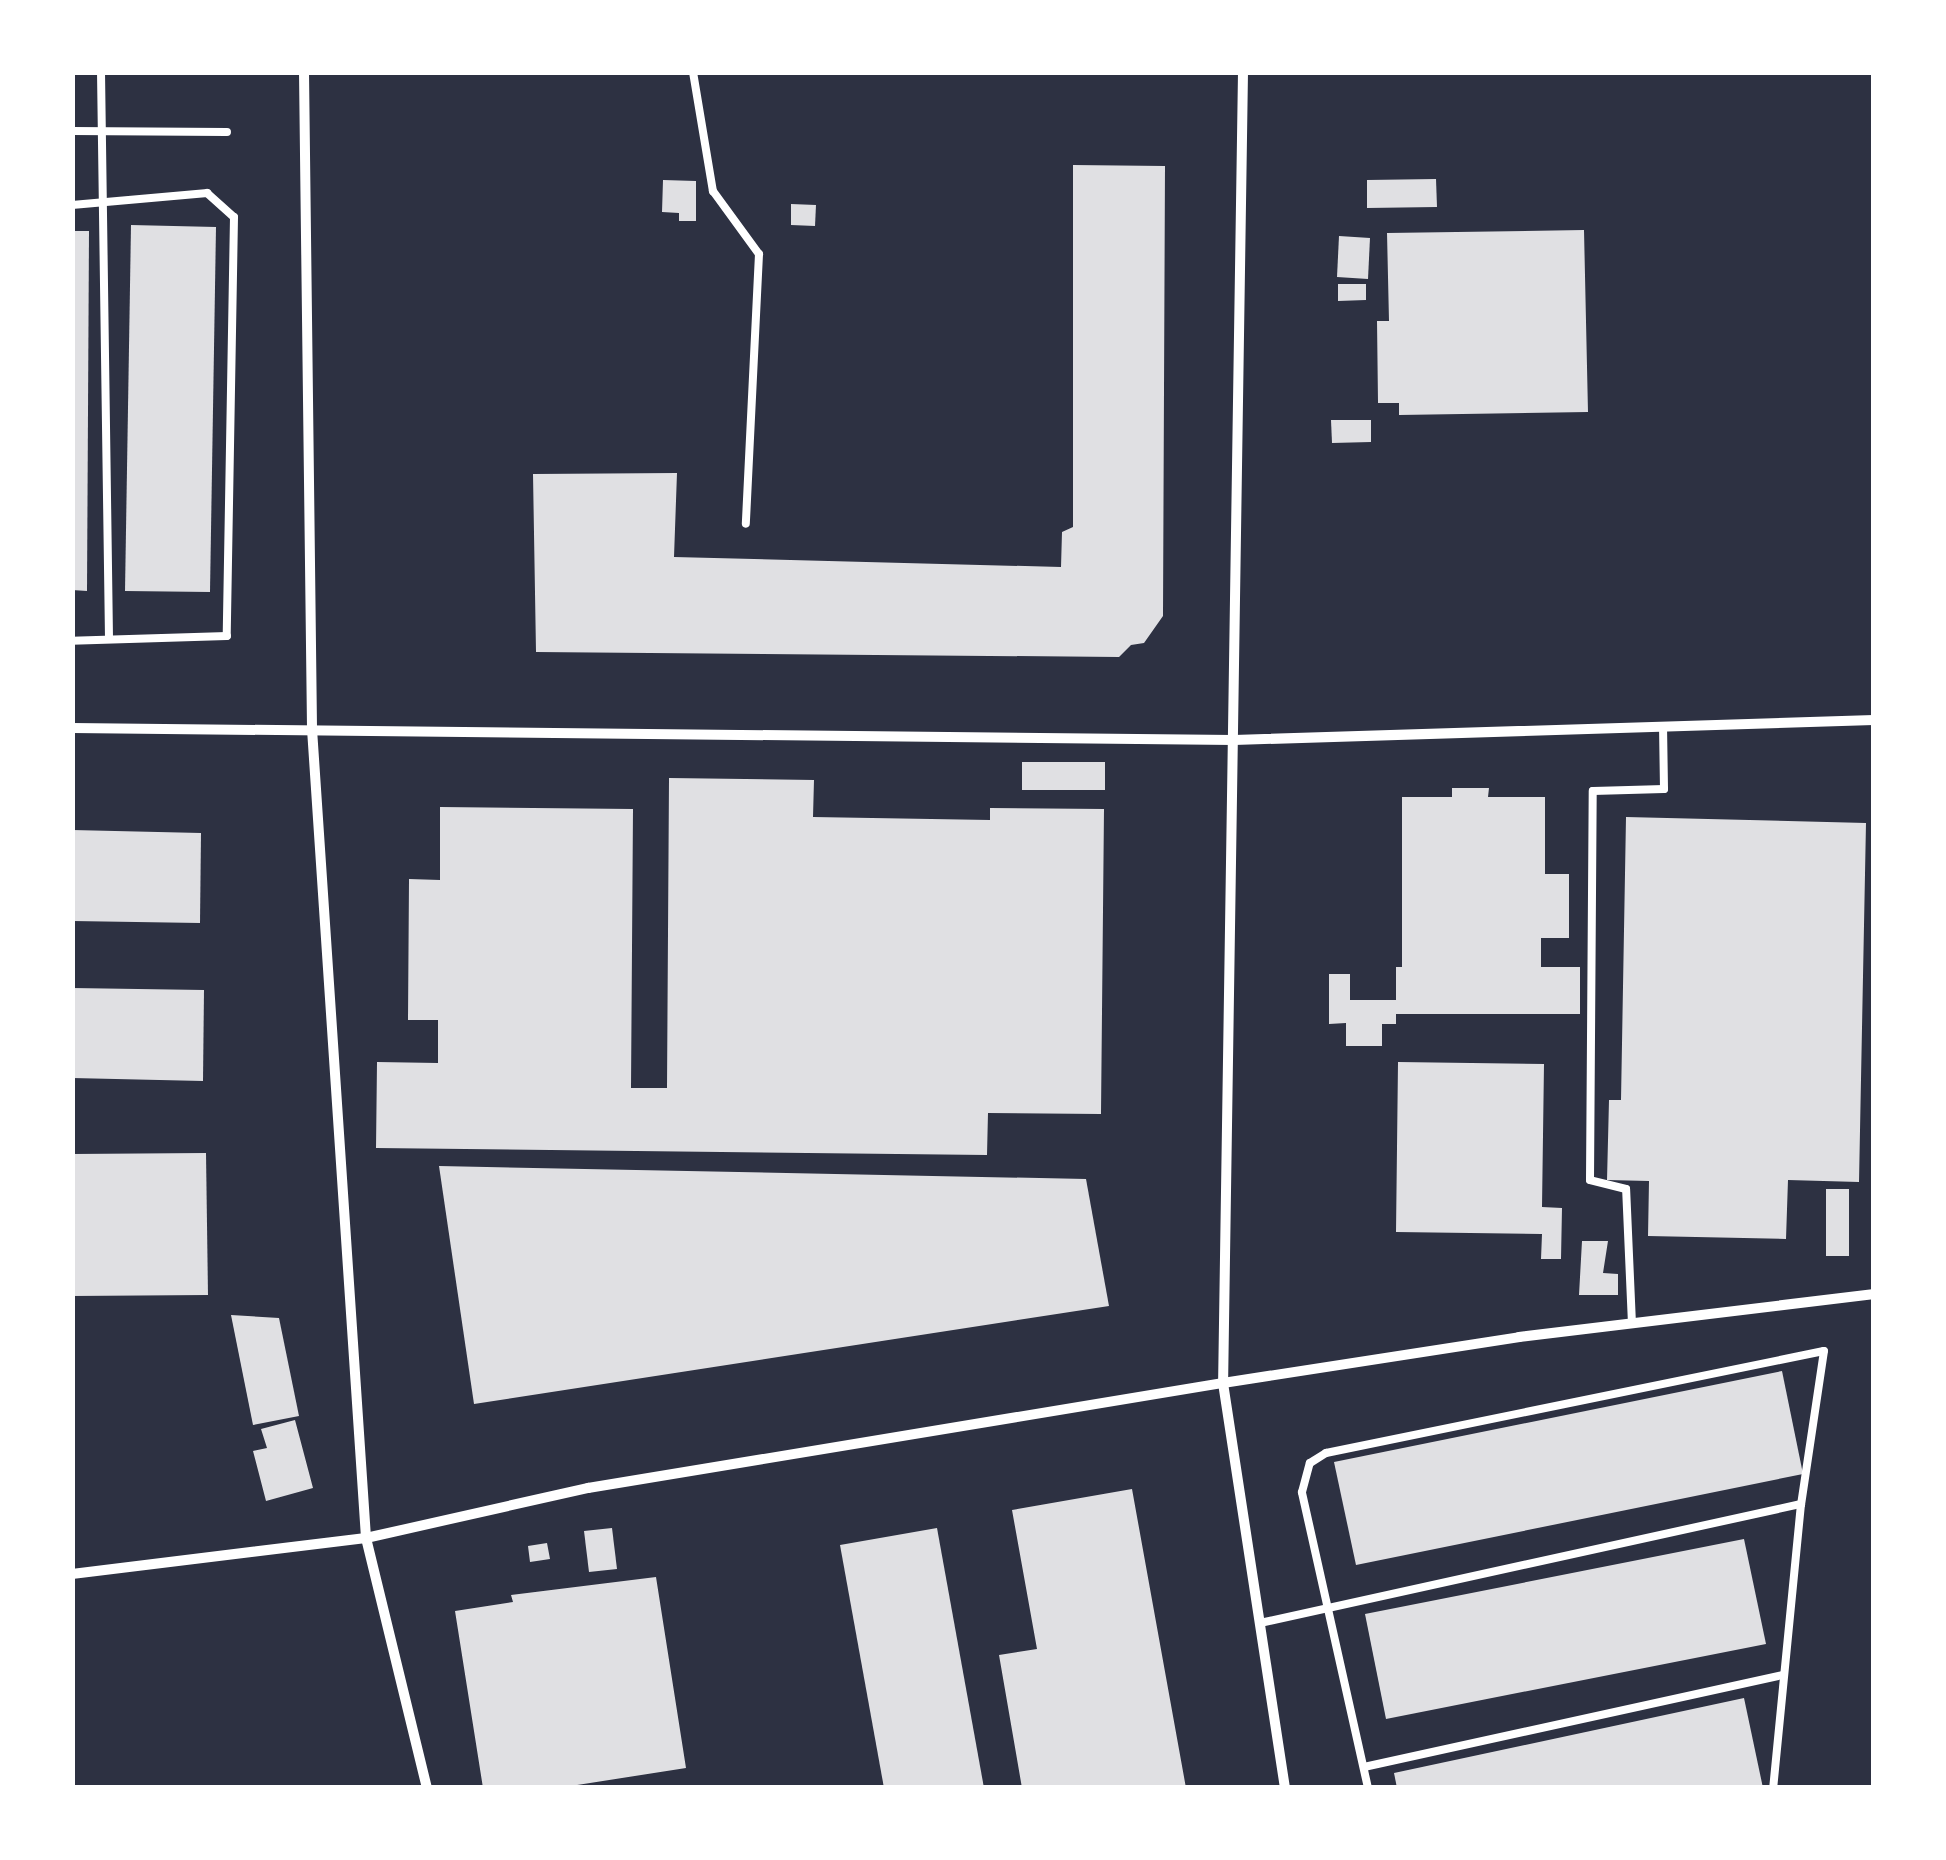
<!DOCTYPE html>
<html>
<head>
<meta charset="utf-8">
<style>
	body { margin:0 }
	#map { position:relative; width:1946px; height:1860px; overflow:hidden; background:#2d3142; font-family:Quicksand,sans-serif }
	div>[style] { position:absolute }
	.building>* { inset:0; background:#e0e0e3 }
	.service>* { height:8px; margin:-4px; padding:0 4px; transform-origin:4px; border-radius:4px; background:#fff }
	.minor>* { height:10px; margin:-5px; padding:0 5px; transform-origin:5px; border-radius:5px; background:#fff }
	span { translate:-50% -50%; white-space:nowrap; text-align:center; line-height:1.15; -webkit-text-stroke:8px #fff; paint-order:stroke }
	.frame { position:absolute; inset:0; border:75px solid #fff; pointer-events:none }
</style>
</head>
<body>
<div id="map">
	<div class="building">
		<div style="clip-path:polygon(1073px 165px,1165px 166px,1163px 616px,1144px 643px,1131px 645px,1119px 657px,536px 652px,533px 474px,677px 473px,674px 557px,1061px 567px,1062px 532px,1073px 527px)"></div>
		<div style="clip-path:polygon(1436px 179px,1437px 207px,1367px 208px,1367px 180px)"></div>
		<div style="clip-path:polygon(663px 180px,696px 181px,696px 221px,679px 221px,679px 213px,662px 212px)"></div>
		<div style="clip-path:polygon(791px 204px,816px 205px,815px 226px,791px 225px)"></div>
		<div style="clip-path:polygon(131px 225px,216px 227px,210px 592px,125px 591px)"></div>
		<div style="clip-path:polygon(1584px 230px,1588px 412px,1399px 415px,1399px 403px,1378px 403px,1377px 321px,1389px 321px,1387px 233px)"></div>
		<div style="clip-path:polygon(72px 231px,89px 231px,87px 591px,72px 590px)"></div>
		<div style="clip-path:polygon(1339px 236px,1370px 238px,1368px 279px,1337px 277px)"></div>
		<div style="clip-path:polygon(1338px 284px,1366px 284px,1366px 300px,1338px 301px)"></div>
		<div style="clip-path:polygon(1331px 420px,1371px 420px,1371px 442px,1332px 443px)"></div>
		<div style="clip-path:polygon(1022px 762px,1105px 762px,1105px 790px,1022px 790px)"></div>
		<div style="clip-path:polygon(669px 778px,814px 780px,813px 817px,990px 820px,990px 808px,1104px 809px,1101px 1114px,988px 1113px,987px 1155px,376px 1148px,377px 1062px,438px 1063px,438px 1020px,408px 1020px,409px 879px,440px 880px,440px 807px,633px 809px,631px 1088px,667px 1088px)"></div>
		<div style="clip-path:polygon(1452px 788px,1489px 788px,1488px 797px,1545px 797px,1545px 874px,1569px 874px,1569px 938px,1541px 938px,1541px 967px,1580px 967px,1580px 1014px,1396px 1014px,1396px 1024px,1382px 1024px,1382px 1046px,1346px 1046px,1346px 1023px,1329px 1024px,1329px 974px,1350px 974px,1350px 1000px,1396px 1000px,1396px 967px,1402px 967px,1402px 797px,1452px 797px)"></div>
		<div style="clip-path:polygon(1626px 817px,1866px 823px,1859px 1182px,1788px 1180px,1786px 1239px,1648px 1236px,1649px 1181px,1607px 1180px,1609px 1100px,1621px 1100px)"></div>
		<div style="clip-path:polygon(72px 830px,201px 833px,200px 923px,72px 921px)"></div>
		<div style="clip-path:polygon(72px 988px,204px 990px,203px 1081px,72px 1078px)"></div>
		<div style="clip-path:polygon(1398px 1062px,1544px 1064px,1542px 1207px,1562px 1208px,1561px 1259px,1541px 1259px,1542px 1234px,1396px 1232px)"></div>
		<div style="clip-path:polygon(206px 1153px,208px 1295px,72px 1296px,72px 1154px)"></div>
		<div style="clip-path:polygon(439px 1166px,1086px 1179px,1109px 1306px,474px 1404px)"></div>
		<div style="clip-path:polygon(1826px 1189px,1849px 1189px,1849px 1256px,1826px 1256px)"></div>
		<div style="clip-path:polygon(1582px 1241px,1608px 1241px,1603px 1273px,1618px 1274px,1618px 1295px,1579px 1295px)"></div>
		<div style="clip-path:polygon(231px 1315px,279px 1318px,299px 1416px,253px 1425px)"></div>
		<div style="clip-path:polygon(1782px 1371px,1803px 1474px,1356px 1565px,1334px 1462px)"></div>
		<div style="clip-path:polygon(295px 1420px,313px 1488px,266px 1501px,253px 1451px,267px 1448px,261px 1429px)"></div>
		<div style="clip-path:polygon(1132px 1489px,1186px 1788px,1022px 1788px,999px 1655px,1037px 1649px,1012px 1510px)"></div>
		<div style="clip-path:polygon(612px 1528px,617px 1569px,589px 1572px,584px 1531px)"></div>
		<div style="clip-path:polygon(937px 1528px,984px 1788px,884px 1788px,840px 1545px)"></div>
		<div style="clip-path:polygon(1744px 1539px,1766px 1644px,1386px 1719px,1365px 1614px)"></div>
		<div style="clip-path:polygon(547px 1543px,550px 1559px,530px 1562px,528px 1546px)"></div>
		<div style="clip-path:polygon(656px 1577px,686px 1768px,558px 1788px,483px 1788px,455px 1611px,513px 1602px,511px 1595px)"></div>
		<div style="clip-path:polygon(1744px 1698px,1763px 1788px,1397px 1788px,1394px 1773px)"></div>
	</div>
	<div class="service">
		<div style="left:101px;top:72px;width:567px;rotate:89.19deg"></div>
		<div style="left:693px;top:72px;width:121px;rotate:80.5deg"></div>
		<div style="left:713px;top:191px;width:78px;rotate:53.9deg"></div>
		<div style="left:759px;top:254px;width:270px;rotate:92.8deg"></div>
		<div style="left:72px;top:131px;width:155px;rotate:0.4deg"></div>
		<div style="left:72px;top:205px;width:136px;rotate:-5.1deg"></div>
		<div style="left:207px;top:193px;width:36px;rotate:42deg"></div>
		<div style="left:234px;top:217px;width:419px;rotate:91deg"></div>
		<div style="left:227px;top:636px;width:155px;rotate:178.2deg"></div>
		<div style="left:1632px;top:1324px;width:135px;rotate:-92.5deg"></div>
		<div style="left:1626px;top:1189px;width:37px;rotate:-166deg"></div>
		<div style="left:1590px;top:1180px;width:389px;rotate:-89.6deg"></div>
		<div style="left:1593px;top:791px;width:71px;rotate:-1.6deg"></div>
		<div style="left:1664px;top:789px;width:62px;rotate:-90.9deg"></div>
		<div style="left:1260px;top:1623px;width:554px;rotate:-12.41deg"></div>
		<div style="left:1364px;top:1767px;width:429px;rotate:-12.4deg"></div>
		<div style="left:1368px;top:1788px;width:303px;rotate:-102.6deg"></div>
		<div style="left:1302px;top:1492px;width:30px;rotate:-75deg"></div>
		<div style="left:1310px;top:1463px;width:19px;rotate:-32deg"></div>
		<div style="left:1326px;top:1453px;width:508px;rotate:-11.58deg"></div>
		<div style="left:1824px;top:1351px;width:155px;rotate:98.5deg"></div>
		<div style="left:1801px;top:1504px;width:285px;rotate:95.6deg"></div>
	</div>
	<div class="minor">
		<div style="left:304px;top:72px;width:657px;rotate:89.3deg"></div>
		<div style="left:312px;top:729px;width:811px;rotate:86.18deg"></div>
		<div style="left:366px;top:1538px;width:257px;rotate:76.3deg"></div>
		<div style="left:1243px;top:72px;width:1311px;rotate:90.87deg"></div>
		<div style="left:1223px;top:1383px;width:410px;rotate:81.3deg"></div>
		<div style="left:72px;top:728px;width:1162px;rotate:0.59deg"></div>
		<div style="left:1234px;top:740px;width:640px;rotate:-1.79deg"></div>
		<div style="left:72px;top:1574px;width:296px;rotate:-7deg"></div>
		<div style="left:366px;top:1538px;width:228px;rotate:-12.7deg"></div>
		<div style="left:588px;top:1488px;width:644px;rotate:-9.39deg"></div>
		<div style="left:1223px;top:1383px;width:300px;rotate:-8.8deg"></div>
		<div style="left:1519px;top:1337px;width:358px;rotate:-6.9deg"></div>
	</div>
	<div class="frame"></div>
</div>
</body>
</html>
